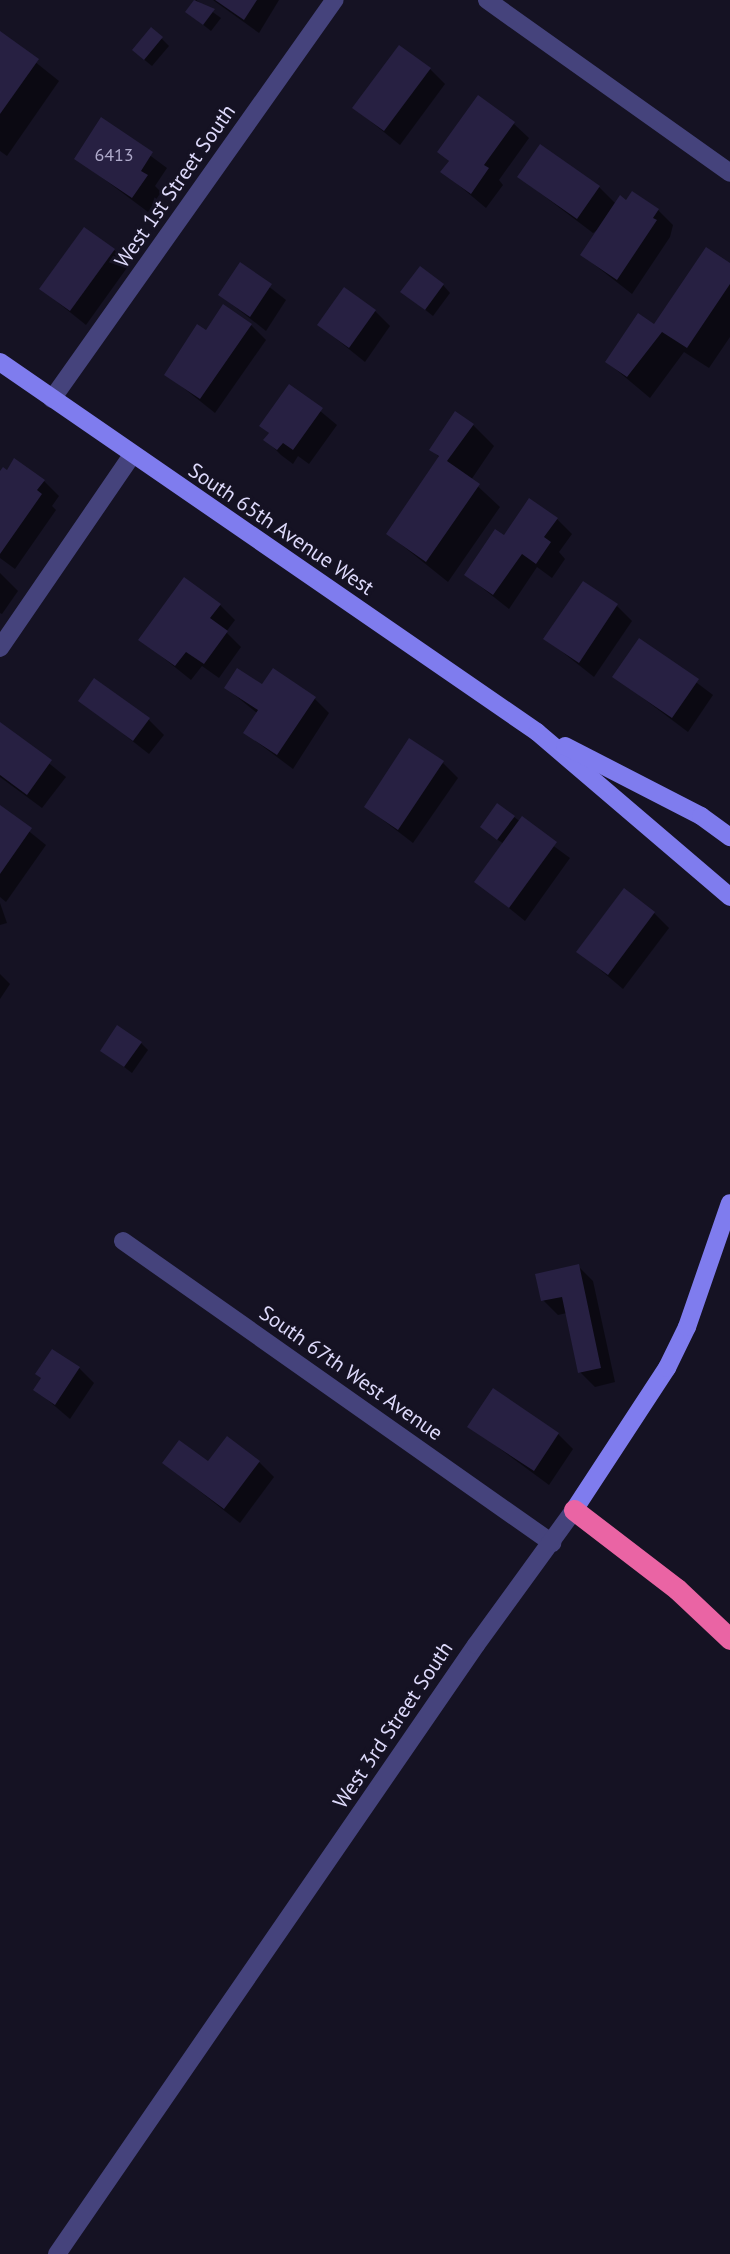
<!DOCTYPE html>
<html>
<head>
<meta charset="utf-8">
<style>
	body { margin:0 }
	#map { position:relative; width:730px; height:2254px; overflow:hidden; background:#151223; font-family:"PT Sans",sans-serif }
	div>[style] { position:absolute }
	.shadow>* { inset:0; background:#0007 }
	.building>* { inset:0; background:#272042 }
	.street>* { height:18px; margin:-9px; padding:0 9px; transform-origin:9px; border-radius:9px; background:#45437c }
	.secondary>* { height:18px; margin:-9px; padding:0 9px; transform-origin:9px; border-radius:9px; background:#7f7cee }
	.highway>* { height:21px; margin:-10.5px; padding:0 10.5px; transform-origin:10.5px; border-radius:10.5px; background:#ea64a4 }
	span { translate:-50% -50%; white-space:nowrap; text-align:center; line-height:1.15; -webkit-text-stroke:6px #151223; paint-order:stroke }
	.number-label { font-size:18px; color:#b0abcc }
	.number-label span { -webkit-text-stroke-width:0 }
	.street-label { font-size:21px; color:#ddd9fa }
</style>
</head>
<body>
<div id="map">
	<div class="shadow">
		<div style="clip-path:polygon(196px 0,221px 18px,211px 31px,187px 12px)"></div>
		<div style="clip-path:polygon(213px 0,279px 0,259px 33px)"></div>
		<div style="clip-path:polygon(152px 29px,169px 46px,152px 66px,141px 57px)"></div>
		<div style="clip-path:polygon(0 34px,59px 81px,7px 156px,0 151px)"></div>
		<div style="clip-path:polygon(430px 69px,445px 84px,400px 145px,354px 108px)"></div>
		<div style="clip-path:polygon(102px 120px,167px 168px,155px 186px,161px 192px,148px 212px,76px 158px)"></div>
		<div style="clip-path:polygon(514px 124px,529px 138px,499px 180px,503px 185px,486px 208px,443px 172px,450px 162px,439px 151px)"></div>
		<div style="clip-path:polygon(519px 177px,599px 187px,616px 204px,658px 210px,673px 225px,670px 237px,632px 294px,582px 255px,600px 228px,593px 233px)"></div>
		<div style="clip-path:polygon(114px 250px,129px 265px,86px 325px,41px 289px)"></div>
		<div style="clip-path:polygon(240px 264px,286px 300px,266px 331px,220px 295px)"></div>
		<div style="clip-path:polygon(730px 265px,730px 337px,709px 368px,684px 352px,650px 398px,607px 362px)"></div>
		<div style="clip-path:polygon(443px 285px,450px 293px,433px 316px,403px 292px)"></div>
		<div style="clip-path:polygon(375px 311px,390px 326px,365px 362px,319px 325px)"></div>
		<div style="clip-path:polygon(251px 325px,266px 340px,215px 413px,166px 374px,206px 332px)"></div>
		<div style="clip-path:polygon(290px 386px,337px 425px,309px 464px,298px 456px,293px 464px,281px 455px,266px 440px,270px 434px,262px 426px)"></div>
		<div style="clip-path:polygon(473px 425px,494px 446px,471px 480px,500px 507px,448px 582px,388px 534px,440px 458px,431px 449px)"></div>
		<div style="clip-path:polygon(0 474px,44px 481px,59px 496px,52px 506px,56px 510px,15px 569px,0 558px)"></div>
		<div style="clip-path:polygon(557px 519px,572px 534px,559px 552px,565px 559px,552px 578px,537px 567px,509px 609px,466px 575px,504px 537px)"></div>
		<div style="clip-path:polygon(0 573px,18px 591px,2px 614px,0 613px)"></div>
		<div style="clip-path:polygon(220px 605px,235px 620px,226px 632px,241px 647px,219px 678px,202px 666px,191px 680px,141px 640px)"></div>
		<div style="clip-path:polygon(617px 606px,632px 621px,594px 677px,546px 639px)"></div>
		<div style="clip-path:polygon(640px 640px,713px 695px,688px 732px,615px 677px)"></div>
		<div style="clip-path:polygon(263px 686px,314px 698px,329px 713px,293px 769px,245px 733px,257px 713px,226px 688px)"></div>
		<div style="clip-path:polygon(80px 700px,149px 720px,164px 735px,149px 754px)"></div>
		<div style="clip-path:polygon(0 724px,66px 777px,42px 808px,0 777px)"></div>
		<div style="clip-path:polygon(443px 763px,458px 778px,413px 843px,366px 807px)"></div>
		<div style="clip-path:polygon(0 808px,46px 845px,6px 902px,0 897px)"></div>
		<div style="clip-path:polygon(514px 817px,570px 858px,525px 921px,477px 882px,504px 844px,489px 834px)"></div>
		<div style="clip-path:polygon(0 903px,7px 923px,0 925px)"></div>
		<div style="clip-path:polygon(654px 913px,669px 928px,623px 989px,579px 952px)"></div>
		<div style="clip-path:polygon(0 974px,10px 984px,0 999px)"></div>
		<div style="clip-path:polygon(141px 1043px,148px 1050px,132px 1073px,102px 1050px)"></div>
		<div style="clip-path:polygon(578px 1266px,593px 1281px,615px 1382px,595px 1387px,580px 1372px,567px 1313px,558px 1315px,543px 1300px)"></div>
		<div style="clip-path:polygon(79px 1368px,94px 1383px,70px 1419px,36px 1390px)"></div>
		<div style="clip-path:polygon(469px 1426px,558px 1434px,573px 1449px,549px 1485px)"></div>
		<div style="clip-path:polygon(259px 1462px,274px 1477px,240px 1523px,164px 1463px)"></div>
	</div>
	<div class="building">
		<div style="clip-path:polygon(194px 0,215px 9px,203px 25px,185px 12px)"></div>
		<div style="clip-path:polygon(215px 0,257px 0,244px 20px)"></div>
		<div style="clip-path:polygon(151px 27px,163px 37px,144px 60px,132px 50px)"></div>
		<div style="clip-path:polygon(0 31px,39px 59px,0 114px)"></div>
		<div style="clip-path:polygon(399px 45px,431px 68px,384px 131px,352px 108px)"></div>
		<div style="clip-path:polygon(478px 95px,515px 122px,484px 165px,489px 168px,471px 194px,440px 172px,449px 161px,437px 152px)"></div>
		<div style="clip-path:polygon(101px 117px,153px 152px,141px 171px,148px 175px,132px 198px,74px 159px)"></div>
		<div style="clip-path:polygon(540px 144px,600px 186px,577px 219px,517px 177px)"></div>
		<div style="clip-path:polygon(632px 191px,659px 209px,653px 218px,657px 220px,617px 280px,580px 255px,620px 195px,626px 200px)"></div>
		<div style="clip-path:polygon(84px 227px,115px 249px,70px 311px,39px 289px)"></div>
		<div style="clip-path:polygon(706px 247px,730px 263px,730px 284px,687px 348px,662px 332px,627px 377px,605px 362px,638px 313px,654px 324px)"></div>
		<div style="clip-path:polygon(240px 262px,272px 284px,250px 317px,218px 295px)"></div>
		<div style="clip-path:polygon(420px 266px,444px 284px,425px 310px,400px 292px)"></div>
		<div style="clip-path:polygon(344px 287px,376px 310px,349px 348px,317px 325px)"></div>
		<div style="clip-path:polygon(223px 304px,252px 324px,200px 399px,164px 375px,197px 324px,206px 330px)"></div>
		<div style="clip-path:polygon(289px 384px,323px 408px,293px 450px,283px 443px,277px 450px,263px 440px,269px 433px,259px 426px)"></div>
		<div style="clip-path:polygon(455px 411px,474px 424px,447px 461px,480px 484px,426px 562px,386px 534px,439px 456px,429px 450px)"></div>
		<div style="clip-path:polygon(14px 458px,45px 480px,37px 490px,42px 494px,0 554px,0 471px,3px 467px,7px 470px)"></div>
		<div style="clip-path:polygon(529px 498px,558px 518px,544px 537px,551px 542px,536px 564px,522px 554px,493px 595px,464px 575px,495px 529px,504px 535px)"></div>
		<div style="clip-path:polygon(184px 577px,221px 604px,210px 618px,228px 631px,204px 664px,186px 652px,175px 666px,138px 640px)"></div>
		<div style="clip-path:polygon(583px 581px,618px 604px,579px 663px,543px 639px)"></div>
		<div style="clip-path:polygon(639px 638px,699px 679px,672px 718px,612px 677px)"></div>
		<div style="clip-path:polygon(237px 668px,262px 684px,273px 668px,316px 697px,277px 755px,243px 733px,258px 710px,224px 688px)"></div>
		<div style="clip-path:polygon(94px 678px,150px 718px,133px 741px,78px 701px)"></div>
		<div style="clip-path:polygon(0 722px,52px 760px,27px 795px,0 775px)"></div>
		<div style="clip-path:polygon(409px 738px,444px 761px,398px 830px,364px 807px)"></div>
		<div style="clip-path:polygon(497px 803px,515px 816px,497px 840px,480px 827px)"></div>
		<div style="clip-path:polygon(0 805px,32px 828px,0 874px)"></div>
		<div style="clip-path:polygon(522px 816px,557px 842px,509px 908px,474px 882px)"></div>
		<div style="clip-path:polygon(624px 888px,655px 912px,608px 975px,576px 952px)"></div>
		<div style="clip-path:polygon(117px 1025px,142px 1042px,124px 1067px,100px 1051px)"></div>
		<div style="clip-path:polygon(579px 1264px,601px 1368px,578px 1373px,562px 1297px,541px 1301px,535px 1274px)"></div>
		<div style="clip-path:polygon(52px 1349px,80px 1367px,55px 1405px,33px 1390px,41px 1378px,35px 1374px)"></div>
		<div style="clip-path:polygon(493px 1388px,559px 1433px,534px 1471px,467px 1427px)"></div>
		<div style="clip-path:polygon(227px 1436px,260px 1461px,224px 1509px,162px 1463px,179px 1440px,208px 1461px)"></div>
	</div>
	<div class="street">
		<div style="left:487px;top:0;width:298px;rotate:35.4deg"></div>
		<div style="left:52px;top:399px;width:489px;rotate:-54.7deg"></div>
		<div style="left:0;top:648px;width:234px;rotate:-55.6deg"></div>
		<div style="left:123px;top:1241px;width:525px;rotate:35.14deg"></div>
		<div style="left:57px;top:2254px;width:739px;rotate:-55.47deg"></div>
		<div style="left:476px;top:1645px;width:167px;rotate:-54deg"></div>
	</div>
	<div class="secondary">
		<div style="left:0;top:362px;width:652px;rotate:34.57deg"></div>
		<div style="left:537px;top:732px;width:254px;rotate:40.5deg"></div>
		<div style="left:565px;top:746px;width:153px;rotate:27.2deg"></div>
		<div style="left:701px;top:816px;width:36px;rotate:36deg"></div>
		<div style="left:574px;top:1510px;width:170px;rotate:-56.8deg"></div>
		<div style="left:667px;top:1368px;width:46px;rotate:-64deg"></div>
		<div style="left:687px;top:1327px;width:131px;rotate:-70.9deg"></div>
	</div>
	<div class="highway">
		<div style="left:574px;top:1510px;width:130px;rotate:37.5deg"></div>
		<div style="left:677px;top:1589px;width:73px;rotate:43.3deg"></div>
	</div>
	<div class="number-label">
		<span style="left:114px;top:155px">6413</span>
	</div>
	<div class="street-label">
		<span style="left:175px;top:186px;rotate:-55deg">West 1st Street South</span>
		<span style="left:281px;top:529px;rotate:34deg">South 65th Avenue West</span>
		<span style="left:351px;top:1373px;rotate:35deg">South 67th West Avenue</span>
		<span style="left:393px;top:1725px;rotate:-56deg">West 3rd Street South</span>
	</div>
</div>
</body>
</html>
